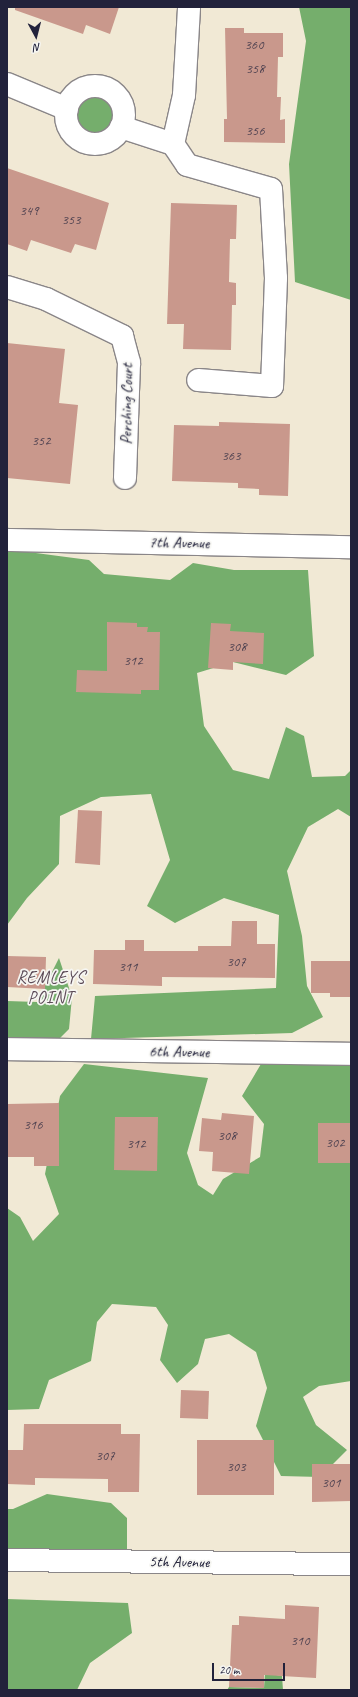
<!DOCTYPE html>
<html>
<head>
<meta charset="utf-8">
<style>
	body { margin:0 }
	#map { position:relative; width:358px; height:1697px; overflow:hidden; background:#f1e9d5; font-family:Caveat,sans-serif }
	div>[style] { position:absolute }
	.forest>* { inset:0; background:#75ae6c }
	.round { border-radius:50% }
	.building>* { inset:0; background:#c9988c }
	.roads { filter:drop-shadow(1px 0 #8a8688) drop-shadow(-1px 0 #8a8688) drop-shadow(0 1px #8a8688) drop-shadow(0 -1px #8a8688) }
	.minor>* { height:22px; margin:-11px; padding:0 11px; transform-origin:11px; border-radius:11px; background:#fff }
	.minor>.ring { margin:-11px; padding:0; box-sizing:content-box; background:none; border:22px solid #fff; border-radius:50% }
	span { translate:-50% -50%; white-space:nowrap; text-align:center; line-height:1.15; -webkit-text-stroke:3.5px #f6f6f2; paint-order:stroke }
	.number-label { font-size:14px; color:#4c404f }
	.number-label span { -webkit-text-stroke-width:0 }
	.street-label { font-size:16px; color:#22223b }
	.neighbourhood-label { font-size:17px; color:#5c4b57; letter-spacing:1px }
	.frame { position:absolute; inset:0; border:8px solid #22223b; pointer-events:none }
	.north { position:absolute; left:16px; top:16px; width:40px; height:40px; -webkit-text-stroke:3px #f6f6f2; paint-order:stroke; rotate:173deg; font-size:11px; font-weight:700; line-height:16px; text-align:center; color:#22223b }
	.north::after { content:''; display:block; margin:auto; width:14px; height:18px; background:#22223b; clip-path:polygon(50% 0,100% 100%,50% 72%,0 100%) }
	.scale { position:absolute; left:212px; top:1663px; width:73px; height:18px; box-sizing:border-box; border:2px solid #22223b; border-top:0; padding-left:5px; font-size:12px; line-height:14px; white-space:nowrap; color:#22223b; -webkit-text-stroke:3px #f6f6f2; paint-order:stroke }
</style>
</head>
<body>
<div id="map">
	<div class="forest">
		<div style="clip-path:polygon(299px 7px,351px 7px,351px 300px,295px 282px,289px 164px,306px 41px)"></div>
		<div class="round" style="left:73px;top:92px;width:46px;height:46px"></div>
		<div style="clip-path:polygon(13px 550px,89px 560px,104px 574px,170px 580px,193px 563px,234px 570px,308px 570px,314px 656px,286px 675px,233px 662px,197px 673px,204px 726px,233px 770px,269px 779px,286px 727px,304px 736px,312px 777px,345px 776px,351px 770px,351px 817px,338px 809px,308px 827px,287px 871px,302px 936px,307px 986px,323px 1017px,292px 1033px,91px 1039px,95px 996px,276px 988px,279px 915px,224px 898px,175px 923px,147px 906px,170px 860px,151px 794px,101px 797px,60px 816px,59px 864px,27px 898px,7px 925px,7px 551px)"></div>
		<div style="clip-path:polygon(59px 958px,72px 997px,69px 1029px,57px 1041px,7px 1039px,7px 1001px,37px 1002px)"></div>
		<div style="clip-path:polygon(84px 1064px,208px 1078px,187px 1153px,198px 1185px,213px 1195px,223px 1179px,260px 1157px,264px 1124px,242px 1096px,261px 1064px,351px 1065px,351px 1381px,319px 1386px,303px 1397px,316px 1425px,347px 1450px,320px 1477px,281px 1476px,256px 1426px,267px 1388px,256px 1352px,229px 1334px,205px 1339px,198px 1364px,177px 1383px,160px 1360px,168px 1325px,156px 1307px,112px 1304px,97px 1322px,91px 1361px,49px 1380px,39px 1409px,7px 1410px,7px 1208px,20px 1217px,33px 1241px,59px 1214px,45px 1174px,60px 1096px)"></div>
		<div style="clip-path:polygon(47px 1494px,111px 1503px,127px 1518px,127px 1553px,7px 1551px,7px 1509px,13px 1509px)"></div>
		<div style="clip-path:polygon(7px 1599px,128px 1603px,132px 1633px,90px 1663px,77px 1690px,7px 1690px)"></div>
		<div style="clip-path:polygon(265px 1673px,282px 1676px,283px 1690px,227px 1690px,229px 1687px,264px 1688px)"></div>
	</div>
	<div class="building">
		<div style="clip-path:polygon(15px 7px,119px 7px,110px 34px,86px 25px,83px 34px,15px 10px)"></div>
		<div style="clip-path:polygon(225px 28px,244px 28px,244px 33px,283px 33px,283px 57px,278px 57px,277px 97px,281px 97px,280px 120px,285px 119px,285px 143px,224px 142px,224px 119px,227px 119px)"></div>
		<div style="clip-path:polygon(7px 168px,109px 203px,96px 250px,75px 244px,71px 253px,31px 240px,27px 251px,7px 244px)"></div>
		<div style="clip-path:polygon(171px 203px,237px 205px,236px 239px,230px 239px,229px 282px,236px 283px,236px 305px,232px 305px,231px 350px,183px 349px,184px 324px,167px 324px)"></div>
		<div style="clip-path:polygon(7px 343px,65px 349px,59px 403px,78px 405px,70px 484px,7px 478px)"></div>
		<div style="clip-path:polygon(219px 422px,290px 424px,288px 496px,259px 495px,259px 489px,238px 488px,238px 483px,172px 481px,174px 425px,219px 426px)"></div>
		<div style="clip-path:polygon(107px 622px,137px 623px,137px 627px,148px 627px,147px 632px,160px 632px,159px 690px,141px 690px,141px 694px,76px 692px,77px 670px,107px 671px)"></div>
		<div style="clip-path:polygon(211px 623px,231px 624px,230px 631px,264px 633px,263px 664px,233px 662px,233px 670px,208px 668px)"></div>
		<div style="clip-path:polygon(78px 810px,102px 811px,100px 865px,75px 863px)"></div>
		<div style="clip-path:polygon(232px 921px,257px 921px,257px 944px,275px 944px,275px 978px,162px 977px,162px 986px,93px 984px,94px 950px,125px 950px,125px 940px,144px 940px,144px 951px,198px 951px,198px 946px,231px 946px)"></div>
		<div style="clip-path:polygon(7px 956px,46px 957px,45px 989px,7px 987px)"></div>
		<div style="clip-path:polygon(311px 961px,351px 961px,351px 997px,330px 997px,330px 993px,311px 993px)"></div>
		<div style="clip-path:polygon(59px 1103px,59px 1166px,34px 1166px,34px 1157px,7px 1157px,7px 1104px)"></div>
		<div style="clip-path:polygon(222px 1113px,254px 1116px,249px 1174px,212px 1171px,213px 1152px,199px 1151px,202px 1118px,221px 1120px)"></div>
		<div style="clip-path:polygon(115px 1117px,158px 1117px,157px 1171px,114px 1170px)"></div>
		<div style="clip-path:polygon(318px 1123px,351px 1123px,351px 1163px,318px 1163px)"></div>
		<div style="clip-path:polygon(181px 1390px,209px 1391px,208px 1419px,180px 1418px)"></div>
		<div style="clip-path:polygon(24px 1424px,121px 1424px,121px 1434px,140px 1434px,139px 1492px,108px 1492px,108px 1479px,35px 1478px,35px 1485px,7px 1484px,7px 1450px,23px 1450px)"></div>
		<div style="clip-path:polygon(197px 1440px,274px 1440px,274px 1495px,197px 1495px)"></div>
		<div style="clip-path:polygon(312px 1464px,351px 1464px,351px 1501px,312px 1502px)"></div>
		<div style="clip-path:polygon(285px 1605px,319px 1607px,316px 1678px,264px 1675px,264px 1688px,229px 1687px,232px 1625px,239px 1625px,239px 1616px,285px 1619px)"></div>
	</div>
	<div class="roads">
		<div class="minor">
			<div style="left:7px;top:84px;width:65px;rotate:22.6deg"></div>
			<div class="ring" style="left:66px;top:86px;width:36px;height:36px"></div>
			<div style="left:121px;top:127px;width:55px;rotate:18.1deg"></div>
			<div style="left:173px;top:144px;width:50px;rotate:-77.3deg"></div>
			<div style="left:184px;top:95px;width:88px;rotate:-86.7deg"></div>
			<div style="left:173px;top:144px;width:25px;rotate:56deg"></div>
			<div style="left:187px;top:165px;width:87px;rotate:15.9deg"></div>
			<div style="left:271px;top:189px;width:89px;rotate:86.8deg"></div>
			<div style="left:276px;top:278px;width:108px;rotate:92.1deg"></div>
			<div style="left:272px;top:386px;width:74px;rotate:-175.4deg"></div>
			<div style="left:7px;top:287px;width:41px;rotate:17.1deg"></div>
			<div style="left:46px;top:299px;width:85px;rotate:26deg"></div>
			<div style="left:122px;top:336px;width:28px;rotate:75deg"></div>
			<div style="left:129px;top:363px;width:115px;rotate:92deg"></div>
			<div style="left:7px;top:540px;width:344px;rotate:1.2deg"></div>
			<div style="left:7px;top:1049px;width:344px;rotate:0.8deg"></div>
			<div style="left:7px;top:1560px;width:344px;rotate:0.7deg"></div>
		</div>
	</div>
	<div class="number-label">
		<span style="left:254px;top:45px">360</span>
		<span style="left:255px;top:69px">358</span>
		<span style="left:255px;top:131px">356</span>
		<span style="left:29px;top:211px">349</span>
		<span style="left:71px;top:220px">353</span>
		<span style="left:41px;top:441px">352</span>
		<span style="left:231px;top:456px">363</span>
		<span style="left:237px;top:647px">308</span>
		<span style="left:133px;top:661px">312</span>
		<span style="left:236px;top:962px">307</span>
		<span style="left:128px;top:967px">311</span>
		<span style="left:33px;top:1125px">316</span>
		<span style="left:227px;top:1136px">308</span>
		<span style="left:335px;top:1143px">302</span>
		<span style="left:136px;top:1144px">312</span>
		<span style="left:105px;top:1456px">307</span>
		<span style="left:236px;top:1467px">303</span>
		<span style="left:331px;top:1483px">301</span>
		<span style="left:300px;top:1641px">310</span>
	</div>
	<div class="street-label">
		<span style="left:127px;top:404px;rotate:-89deg">Perching Court</span>
		<span style="left:179px;top:543px;rotate:1deg">7th Avenue</span>
		<span style="left:179px;top:1052px;rotate:1deg">6th Avenue</span>
		<span style="left:179px;top:1562px;rotate:1deg">5th Avenue</span>
	</div>
	<div class="neighbourhood-label">
		<span style="left:51px;top:988px">REMLEYS<br>POINT</span>
	</div>
	<div class="frame"></div>
	<div class="north">N</div>
	<div class="scale">20 m</div>
</div>
</body>
</html>
